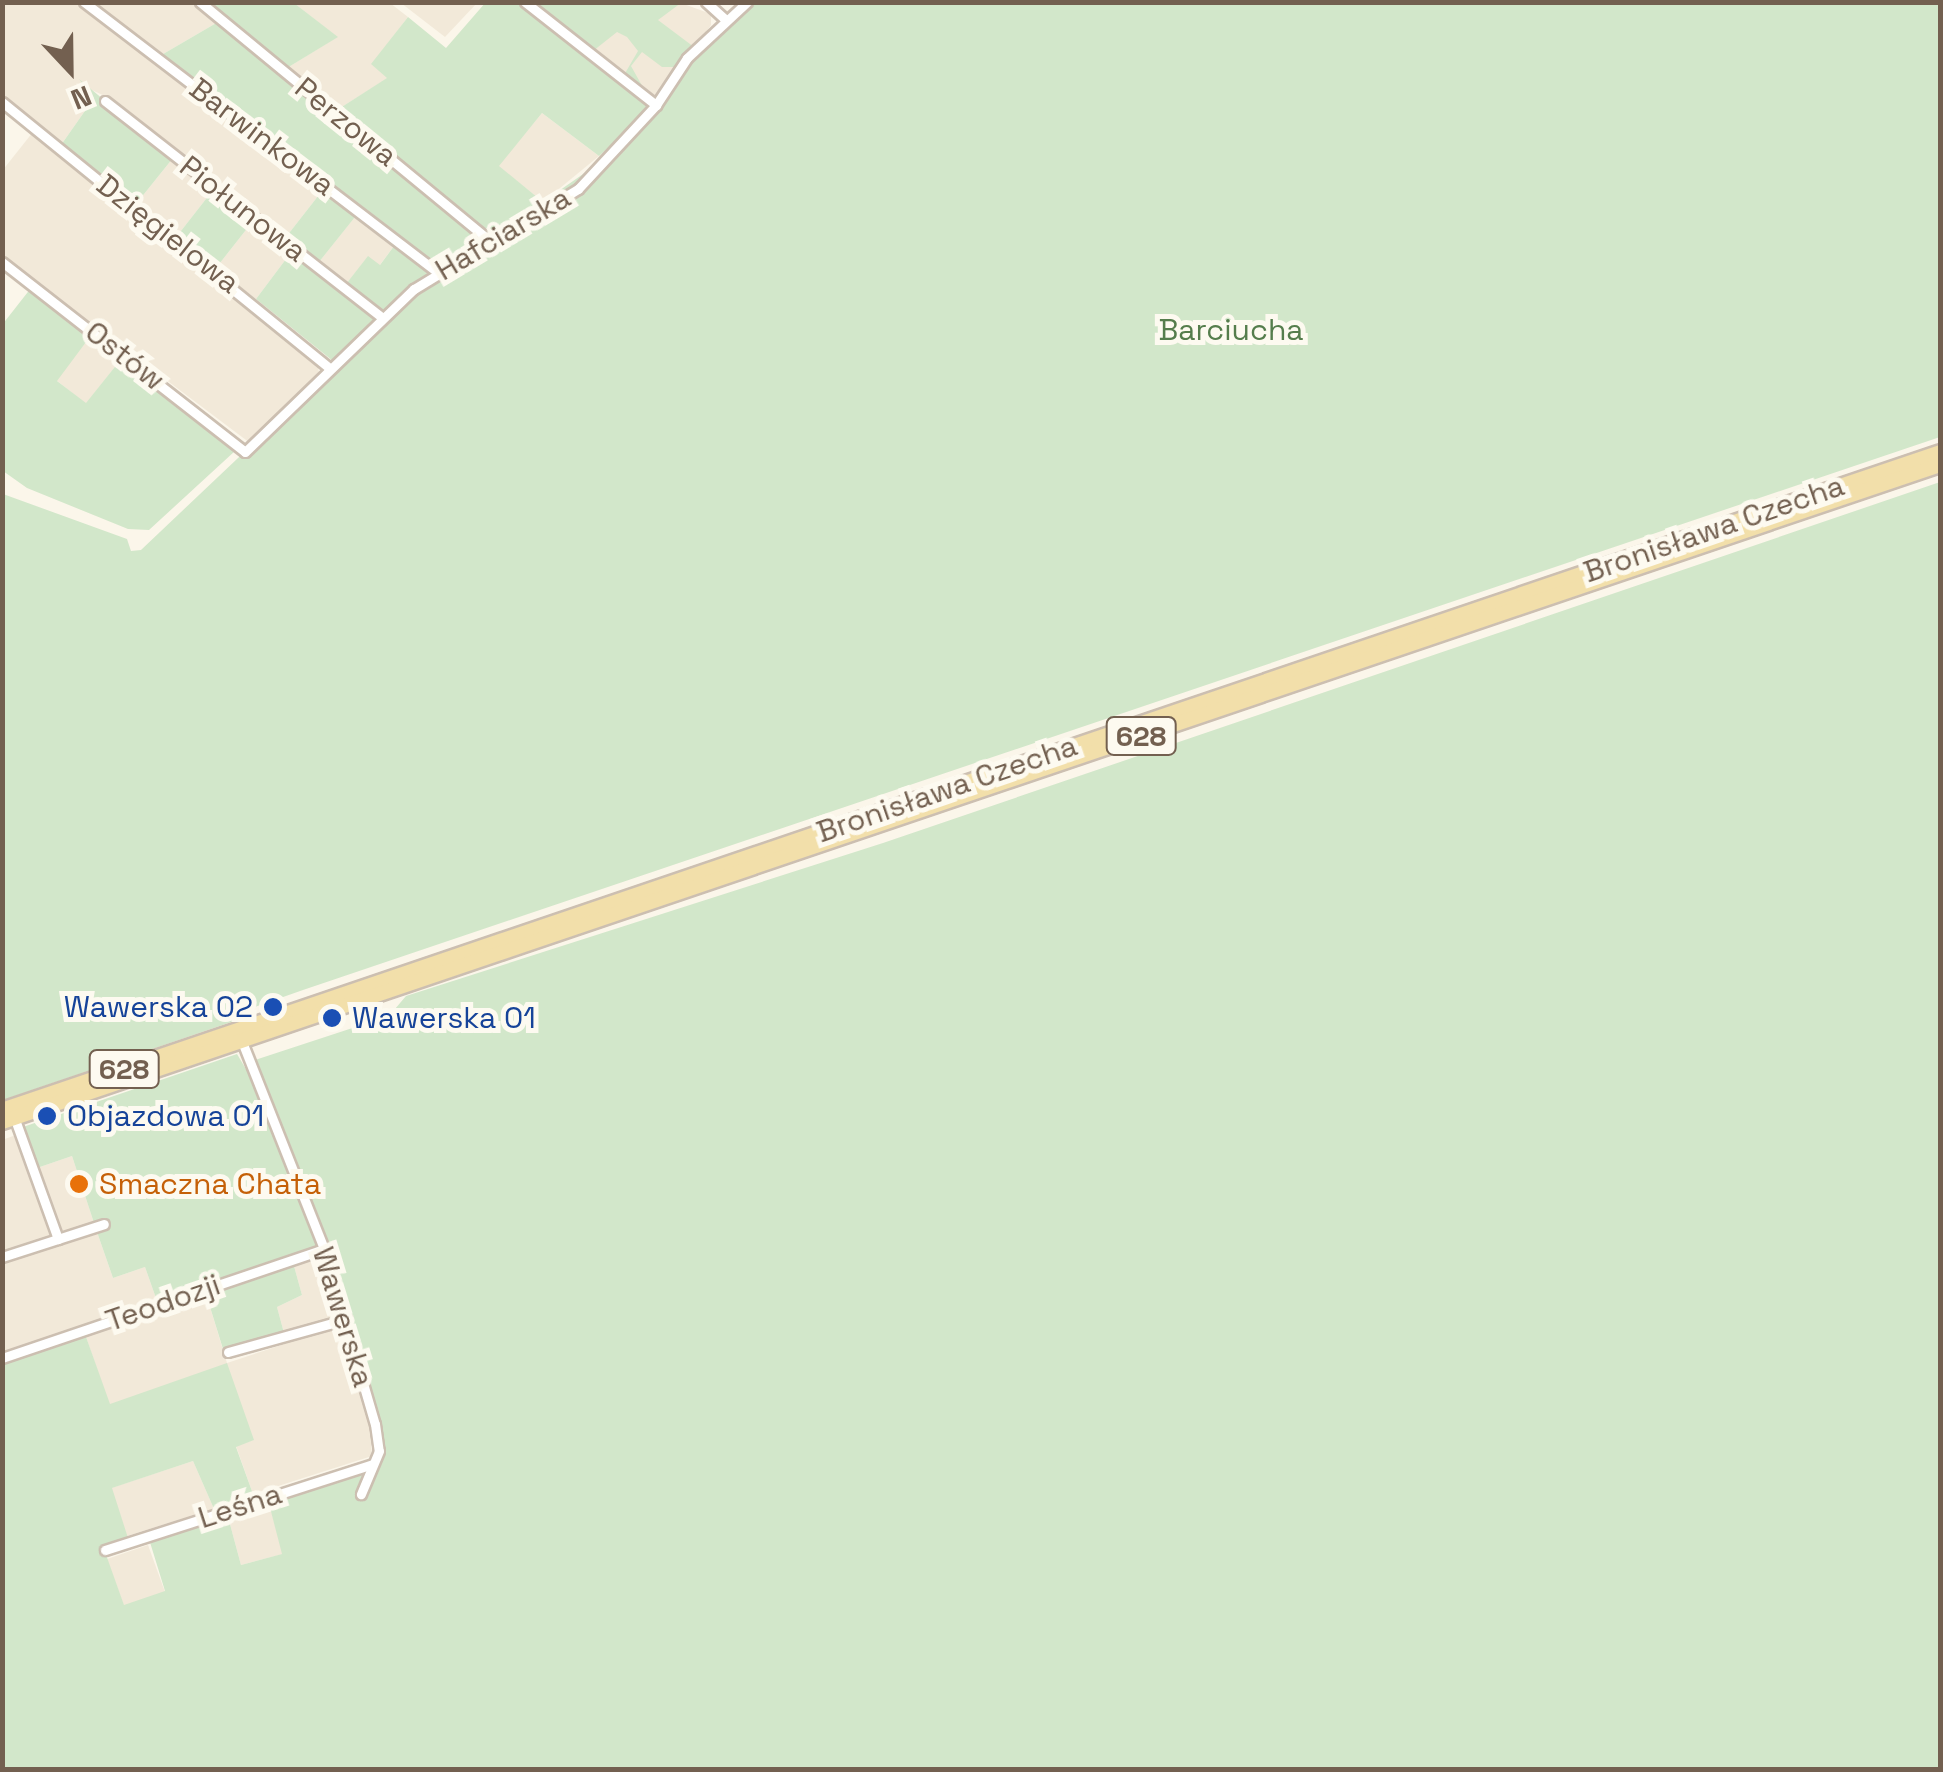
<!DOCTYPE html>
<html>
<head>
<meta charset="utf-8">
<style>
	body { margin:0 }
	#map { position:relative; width:1943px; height:1772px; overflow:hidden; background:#fbf6ea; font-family:"Space Grotesk",sans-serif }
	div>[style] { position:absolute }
	.residential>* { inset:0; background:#f2e9d9 }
	.green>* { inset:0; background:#d2e7ca }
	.roads { filter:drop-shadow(2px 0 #ccbfb1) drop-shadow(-2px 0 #ccbfb1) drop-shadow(0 2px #ccbfb1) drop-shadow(0 -2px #ccbfb1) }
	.street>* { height:9px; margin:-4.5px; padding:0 4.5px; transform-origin:4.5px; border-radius:4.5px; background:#fff }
	.primary>* { height:14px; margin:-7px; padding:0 7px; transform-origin:7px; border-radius:7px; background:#f2dfaa }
	.dots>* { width:28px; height:28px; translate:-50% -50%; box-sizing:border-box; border:5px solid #fdfaf0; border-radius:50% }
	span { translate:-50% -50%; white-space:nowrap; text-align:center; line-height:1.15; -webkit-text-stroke:10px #fdfaf0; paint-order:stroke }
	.shield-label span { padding:2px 8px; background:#fdfaf0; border:2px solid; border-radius:8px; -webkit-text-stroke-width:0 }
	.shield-label { font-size:28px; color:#736050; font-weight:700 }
	.street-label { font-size:30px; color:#736050 }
	.park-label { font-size:30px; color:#557d4c }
	.transit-label { font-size:30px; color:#164399 }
	.right { translate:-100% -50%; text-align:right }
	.left { translate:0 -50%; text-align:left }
	.food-label { font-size:30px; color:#c56008 }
	.frame { position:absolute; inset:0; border:5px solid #736050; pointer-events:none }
	.north { position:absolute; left:20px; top:20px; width:100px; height:100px; -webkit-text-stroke:8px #fdfaf0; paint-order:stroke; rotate:158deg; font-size:28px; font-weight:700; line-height:40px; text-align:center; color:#736050 }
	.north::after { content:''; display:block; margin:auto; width:35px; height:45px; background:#736050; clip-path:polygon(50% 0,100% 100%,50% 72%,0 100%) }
</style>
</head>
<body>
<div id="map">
	<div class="residential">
		<div style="clip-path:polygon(2px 3px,77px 3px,322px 191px,286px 237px,105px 96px,76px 83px,94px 98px,61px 145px,3px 98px)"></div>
		<div style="clip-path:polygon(90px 3px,194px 3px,218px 22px,158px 57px)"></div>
		<div style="clip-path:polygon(294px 3px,390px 3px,408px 17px,372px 64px,388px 78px,337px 110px,287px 68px,337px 37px)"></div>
		<div style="clip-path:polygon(401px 3px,477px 3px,445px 37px)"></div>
		<div style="clip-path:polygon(631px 3px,657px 19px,681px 3px,711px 14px,711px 25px,656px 100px,593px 51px)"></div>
		<div style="clip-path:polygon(542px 113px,599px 156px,543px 202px,498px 166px)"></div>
		<div style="clip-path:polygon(33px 132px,318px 362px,319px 375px,250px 443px,3px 257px,2px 171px)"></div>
		<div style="clip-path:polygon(173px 158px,213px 190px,177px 236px,136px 204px)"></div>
		<div style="clip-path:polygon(358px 213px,397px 242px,379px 266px,368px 257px,346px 284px,319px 262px)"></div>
		<div style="clip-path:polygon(253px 221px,292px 251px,256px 299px,216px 268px)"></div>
		<div style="clip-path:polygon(92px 334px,122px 358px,86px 404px,56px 380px)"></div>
		<div style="clip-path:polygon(16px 1135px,50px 1236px,2px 1253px,2px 1140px)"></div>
		<div style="clip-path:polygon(72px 1156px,94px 1223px,60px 1234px,37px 1168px)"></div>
		<div style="clip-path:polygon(97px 1232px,113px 1278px,145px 1267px,157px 1301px,3px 1353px,2px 1263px)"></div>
		<div style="clip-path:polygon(321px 1258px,338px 1317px,284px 1333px,277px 1307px,302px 1295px,294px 1266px)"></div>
		<div style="clip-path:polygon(206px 1294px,227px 1363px,342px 1325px,369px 1409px,372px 1456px,253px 1494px,236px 1446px,253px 1440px,109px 1404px,85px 1334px)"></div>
		<div style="clip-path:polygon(193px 1461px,214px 1509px,127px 1536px,111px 1488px)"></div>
		<div style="clip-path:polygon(268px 1500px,283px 1554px,241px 1565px,227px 1513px)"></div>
		<div style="clip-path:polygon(148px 1545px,165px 1592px,124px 1606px,107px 1559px)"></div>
	</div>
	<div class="green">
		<div style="clip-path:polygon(486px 2px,519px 3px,654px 106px,599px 156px,542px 113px,499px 166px,543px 202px,586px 172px,565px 194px,499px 231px,481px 227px,337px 110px,387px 78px,371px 64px,408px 17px,446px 48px)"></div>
		<div style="clip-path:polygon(205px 3px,294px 3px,338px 37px,287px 68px)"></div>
		<div style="clip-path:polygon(528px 3px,681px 3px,658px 20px,694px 47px,678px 67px,662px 67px,642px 52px,631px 66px,645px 91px,624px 75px,638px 51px,627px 37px,617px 32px,593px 51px)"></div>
		<div style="clip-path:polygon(756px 3px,1940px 3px,1940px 437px,303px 990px,246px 1010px,246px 1017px,3px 1100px,3px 494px,127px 539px,131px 551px,141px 550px,415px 290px,574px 196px,690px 59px)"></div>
		<div style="clip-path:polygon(218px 22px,485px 240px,437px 268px,158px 57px)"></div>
		<div style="clip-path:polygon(79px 79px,173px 158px,136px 204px,61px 145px,94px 98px)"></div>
		<div style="clip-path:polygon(213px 190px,253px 221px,216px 268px,177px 236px)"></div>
		<div style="clip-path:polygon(322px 191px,355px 217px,319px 262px,286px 237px)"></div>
		<div style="clip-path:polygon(397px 242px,431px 271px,381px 313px,346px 284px,368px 256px,380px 265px)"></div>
		<div style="clip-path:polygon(292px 251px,377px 316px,333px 361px,256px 299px)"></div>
		<div style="clip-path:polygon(31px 288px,92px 334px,57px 381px,86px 403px,122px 358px,234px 446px,235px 451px,149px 530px,128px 529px,27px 488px,3px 471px,2px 325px)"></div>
		<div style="clip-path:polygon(1940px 482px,1940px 1769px,3px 1769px,2px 1361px,85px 1334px,110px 1404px,227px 1363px,254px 1440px,236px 1447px,253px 1494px,214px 1509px,193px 1461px,112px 1488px,129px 1541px,104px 1549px,124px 1605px,165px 1591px,149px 1539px,227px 1513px,241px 1565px,282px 1554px,268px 1500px,360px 1474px,386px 1451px,352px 1320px,255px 1060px,389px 1016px,406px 996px,883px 843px)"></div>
		<div style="clip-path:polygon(237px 1054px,259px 1091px,318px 1247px,157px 1301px,145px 1267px,113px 1278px,97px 1232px,109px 1227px,107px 1220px,94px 1223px,72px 1156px,37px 1168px,23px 1127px)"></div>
		<div style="clip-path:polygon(294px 1266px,302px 1295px,277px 1307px,284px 1333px,223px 1349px,206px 1294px)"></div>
	</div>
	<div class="roads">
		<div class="street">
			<div style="left:84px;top:2px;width:447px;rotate:37.4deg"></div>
			<div style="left:200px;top:2px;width:379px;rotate:39.5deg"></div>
			<div style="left:525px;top:2px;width:167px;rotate:38.2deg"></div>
			<div style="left:706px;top:2px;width:27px;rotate:42deg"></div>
			<div style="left:105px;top:101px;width:350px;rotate:38deg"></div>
			<div style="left:2px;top:102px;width:423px;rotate:39.1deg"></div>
			<div style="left:2px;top:262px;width:308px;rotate:38deg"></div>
			<div style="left:245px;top:452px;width:235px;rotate:-44deg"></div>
			<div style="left:414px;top:289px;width:192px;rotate:-31.4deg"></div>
			<div style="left:578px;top:189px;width:115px;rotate:-47.1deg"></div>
			<div style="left:656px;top:105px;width:56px;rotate:-56.6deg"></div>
			<div style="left:687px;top:58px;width:82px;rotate:-43deg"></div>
			<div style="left:241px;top:1039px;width:226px;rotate:68.4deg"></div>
			<div style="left:324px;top:1249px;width:182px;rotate:73.8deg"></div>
			<div style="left:375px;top:1424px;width:27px;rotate:82deg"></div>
			<div style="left:379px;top:1451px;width:47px;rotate:112.7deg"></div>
			<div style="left:13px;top:1114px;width:133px;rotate:70.2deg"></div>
			<div style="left:2px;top:1257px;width:107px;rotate:-17.9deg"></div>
			<div style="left:228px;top:1352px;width:123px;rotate:-15.5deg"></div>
			<div style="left:2px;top:1358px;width:340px;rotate:-18.7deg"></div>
			<div style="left:105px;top:1550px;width:281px;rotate:-17.8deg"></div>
		</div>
		<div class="primary">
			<div style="left:2px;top:1110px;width:2047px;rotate:-18.75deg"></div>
			<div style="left:2px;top:1122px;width:2046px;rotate:-18.73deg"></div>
		</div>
	</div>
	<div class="dots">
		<div style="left:273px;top:1007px;background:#1a4fb4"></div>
		<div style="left:332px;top:1018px;background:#1a4fb4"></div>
		<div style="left:47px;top:1116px;background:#1a4fb4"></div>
		<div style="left:79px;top:1184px;background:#e8710a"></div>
	</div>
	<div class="shield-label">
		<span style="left:1141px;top:736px">628</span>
		<span style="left:124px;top:1069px">628</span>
	</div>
	<div class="street-label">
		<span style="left:346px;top:122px;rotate:39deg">Perzowa</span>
		<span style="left:262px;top:137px;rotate:37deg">Barwinkowa</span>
		<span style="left:243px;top:209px;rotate:38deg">Piołunowa</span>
		<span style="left:168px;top:234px;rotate:38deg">Dzięgielowa</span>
		<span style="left:503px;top:234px;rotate:-31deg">Hafciarska</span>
		<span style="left:125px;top:356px;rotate:38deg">Ostów</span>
		<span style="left:1714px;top:529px;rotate:-19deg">Bronisława Czecha</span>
		<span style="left:947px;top:789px;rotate:-19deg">Bronisława Czecha</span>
		<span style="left:163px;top:1303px;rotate:-19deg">Teodozji</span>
		<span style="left:343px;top:1317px;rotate:73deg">Wawerska</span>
		<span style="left:240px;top:1506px;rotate:-18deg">Leśna</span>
	</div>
	<div class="park-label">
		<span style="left:1231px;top:330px">Barciucha</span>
	</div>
	<div class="transit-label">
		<span class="right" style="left:253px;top:1007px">Wawerska 02</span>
		<span class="left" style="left:352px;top:1018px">Wawerska 01</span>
		<span class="left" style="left:67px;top:1116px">Objazdowa 01</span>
	</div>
	<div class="food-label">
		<span class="left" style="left:99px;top:1184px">Smaczna Chata</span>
	</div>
	<div class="frame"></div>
	<div class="north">N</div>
</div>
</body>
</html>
